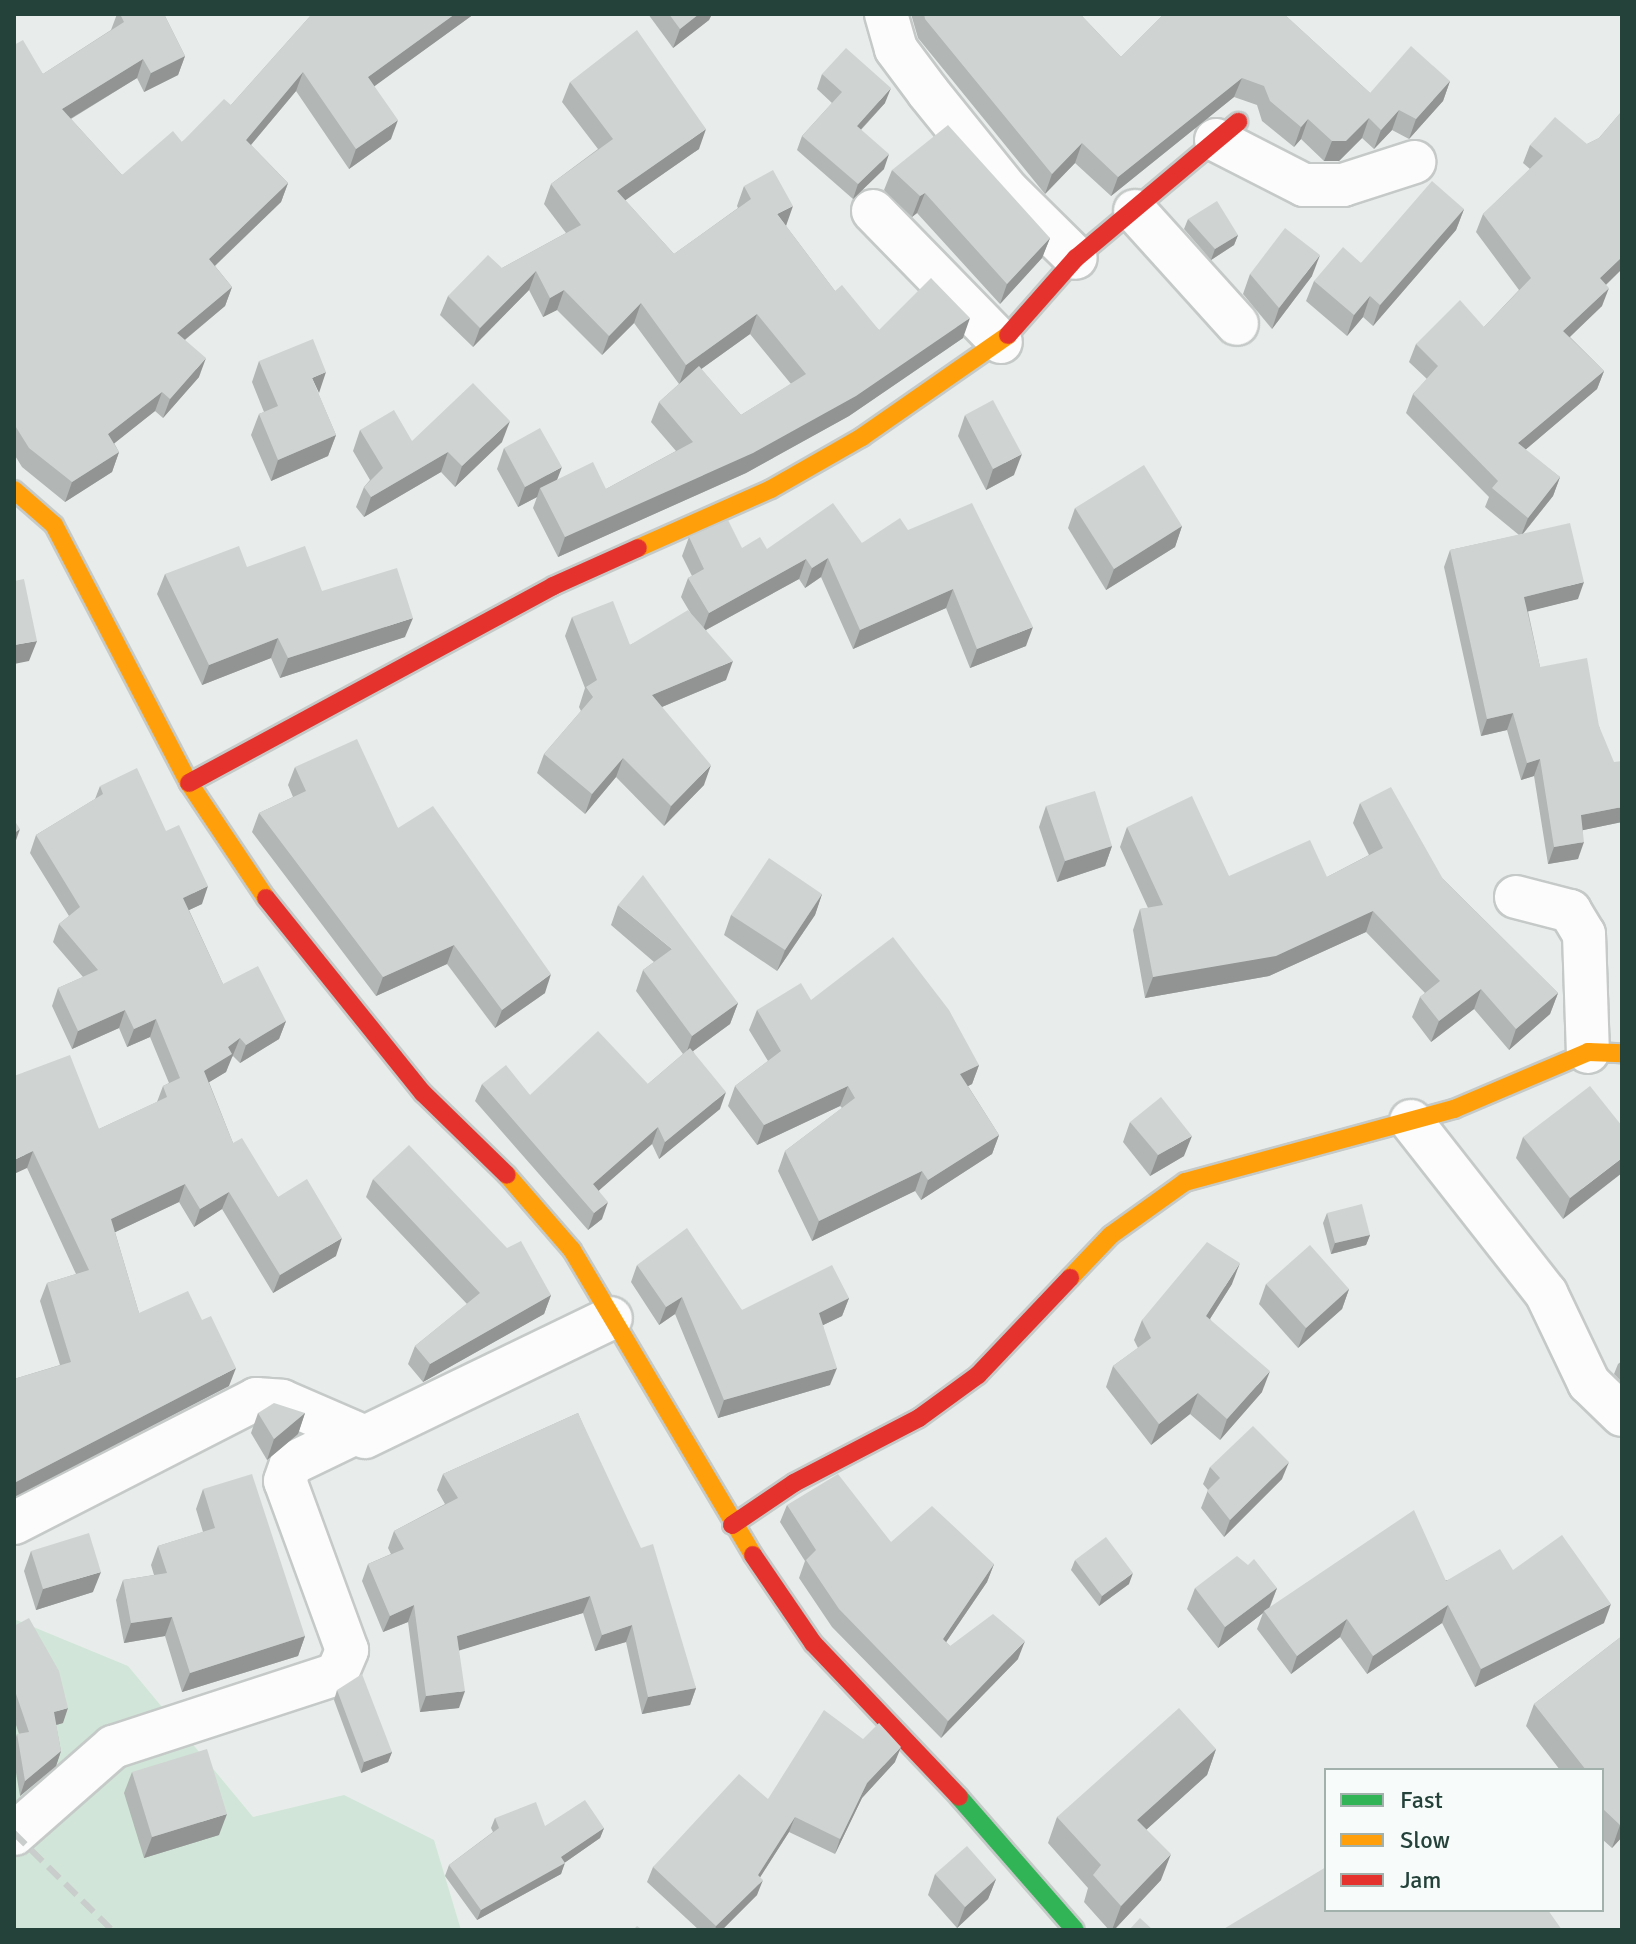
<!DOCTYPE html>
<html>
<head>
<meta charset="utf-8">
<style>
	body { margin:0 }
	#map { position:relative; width:1636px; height:1944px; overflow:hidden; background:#e8edeb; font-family:Signika,sans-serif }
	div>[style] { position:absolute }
	.green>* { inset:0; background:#d1e6d8 }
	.roads { filter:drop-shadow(2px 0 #c5cac8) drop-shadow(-2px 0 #c5cac8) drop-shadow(0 2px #c5cac8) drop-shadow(0 -2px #c5cac8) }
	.street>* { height:42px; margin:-21px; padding:0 21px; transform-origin:21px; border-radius:21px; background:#fcfcfc }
	.fast>* { height:18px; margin:-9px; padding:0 9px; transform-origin:9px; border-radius:9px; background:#30b455 }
	.slow>* { height:18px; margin:-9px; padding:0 9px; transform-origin:9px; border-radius:9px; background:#ff9f0a }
	.jam>* { height:18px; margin:-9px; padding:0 9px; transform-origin:9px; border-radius:9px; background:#e5322d }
	.rail>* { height:6px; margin-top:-3px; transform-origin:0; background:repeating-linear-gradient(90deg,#c9cdcc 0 16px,transparent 0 24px) }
	.wall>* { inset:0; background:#b2b6b5 }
	.shaded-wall>* { inset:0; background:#919493 }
	.building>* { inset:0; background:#cfd4d2 }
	span { translate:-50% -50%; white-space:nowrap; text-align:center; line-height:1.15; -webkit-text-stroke:7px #f7fbf9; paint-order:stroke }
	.frame { position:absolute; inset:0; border:16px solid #24423a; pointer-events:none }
	.legend { position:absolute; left:1324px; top:1768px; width:280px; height:144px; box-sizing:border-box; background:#f7fbf9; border:2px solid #a3b1ad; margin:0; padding:10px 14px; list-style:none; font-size:24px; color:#24423a }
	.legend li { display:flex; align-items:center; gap:16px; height:40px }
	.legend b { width:40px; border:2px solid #a3b1ad }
</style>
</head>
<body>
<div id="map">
	<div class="green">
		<div style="clip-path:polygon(14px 1619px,128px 1666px,253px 1817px,344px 1795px,434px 1840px,461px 1930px,14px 1930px)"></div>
	</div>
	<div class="roads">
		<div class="street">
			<div style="left:886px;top:14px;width:36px;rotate:74deg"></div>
			<div style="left:896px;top:49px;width:54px;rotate:53.3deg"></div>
			<div style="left:928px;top:92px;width:127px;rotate:51.1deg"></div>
			<div style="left:1008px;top:191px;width:95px;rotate:44.6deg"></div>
			<div style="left:1216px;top:140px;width:99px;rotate:27.1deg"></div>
			<div style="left:1304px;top:185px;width:39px"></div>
			<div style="left:1343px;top:185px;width:75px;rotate:-17.9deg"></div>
			<div style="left:873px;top:211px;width:183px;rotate:45.7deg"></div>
			<div style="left:1135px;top:211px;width:152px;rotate:47.9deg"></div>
			<div style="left:1516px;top:897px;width:56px;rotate:14.5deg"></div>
			<div style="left:1570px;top:911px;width:27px;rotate:59deg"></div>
			<div style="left:1584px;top:934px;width:118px;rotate:88.1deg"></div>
			<div style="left:1411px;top:1121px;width:219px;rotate:51.9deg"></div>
			<div style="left:1546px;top:1293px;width:100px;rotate:64.5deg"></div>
			<div style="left:1589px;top:1383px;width:46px;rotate:44.1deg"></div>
			<div style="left:14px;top:1523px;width:272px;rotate:-27.1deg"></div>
			<div style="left:256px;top:1399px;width:26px;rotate:4deg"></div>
			<div style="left:282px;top:1401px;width:90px;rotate:23.4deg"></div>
			<div style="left:365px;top:1437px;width:273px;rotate:-25.8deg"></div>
			<div style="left:14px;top:1834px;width:132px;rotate:-41.3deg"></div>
			<div style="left:113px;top:1747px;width:236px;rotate:-18.1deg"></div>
			<div style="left:337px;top:1674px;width:26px;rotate:-67deg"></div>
			<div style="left:347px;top:1650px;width:180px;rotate:-110.1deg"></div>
			<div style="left:285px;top:1481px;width:18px;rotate:-71deg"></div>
			<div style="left:291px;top:1464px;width:69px;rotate:-25.8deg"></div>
		</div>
		<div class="fast">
			<div style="left:959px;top:1797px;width:176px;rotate:48.9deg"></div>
		</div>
		<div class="slow">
			<div style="left:14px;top:490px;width:53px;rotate:41.2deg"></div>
			<div style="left:54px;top:525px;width:291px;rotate:62.4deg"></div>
			<div style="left:189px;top:783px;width:138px;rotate:56.2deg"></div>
			<div style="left:638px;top:548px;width:145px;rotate:-23.9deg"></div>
			<div style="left:771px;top:489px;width:105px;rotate:-29.7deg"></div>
			<div style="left:862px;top:437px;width:178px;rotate:-34.9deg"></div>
			<div style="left:507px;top:1175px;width:99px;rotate:49.1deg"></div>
			<div style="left:572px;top:1250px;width:355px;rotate:59.3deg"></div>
			<div style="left:1070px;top:1278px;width:59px;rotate:-46.4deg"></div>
			<div style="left:1111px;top:1235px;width:91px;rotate:-35.6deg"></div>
			<div style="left:1185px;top:1182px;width:279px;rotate:-15.2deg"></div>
			<div style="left:1454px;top:1109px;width:146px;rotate:-23deg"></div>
			<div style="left:1588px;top:1052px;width:34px;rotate:2deg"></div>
		</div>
		<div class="jam">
			<div style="left:1008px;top:335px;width:103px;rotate:-48.6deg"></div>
			<div style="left:1076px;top:258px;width:212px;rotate:-40deg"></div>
			<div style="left:189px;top:783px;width:414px;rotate:-28.4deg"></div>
			<div style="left:553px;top:586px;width:93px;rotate:-24.1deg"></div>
			<div style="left:266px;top:898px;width:250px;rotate:51.2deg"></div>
			<div style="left:423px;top:1093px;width:117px;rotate:44.3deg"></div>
			<div style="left:732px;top:1525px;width:75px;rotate:-34.1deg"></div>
			<div style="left:794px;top:1483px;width:141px;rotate:-27.5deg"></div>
			<div style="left:919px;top:1418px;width:73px;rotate:-36.1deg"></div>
			<div style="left:978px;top:1375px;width:134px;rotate:-46.5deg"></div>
			<div style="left:753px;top:1555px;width:107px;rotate:55.7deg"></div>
			<div style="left:813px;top:1643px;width:212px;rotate:46.5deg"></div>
		</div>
	</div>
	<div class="rail">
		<div style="left:14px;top:1833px;width:138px;rotate:44.7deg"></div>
	</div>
	<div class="wall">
		<div style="clip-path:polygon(117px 14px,164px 14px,185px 56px,178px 75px,144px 92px,137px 78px,71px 119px,122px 175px,182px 142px,231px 105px,312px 14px,474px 14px,374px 86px,391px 139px,349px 169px,296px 91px,251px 145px,288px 183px,281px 202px,215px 266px,232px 287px,225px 306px,185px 340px,199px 377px,163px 418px,155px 411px,114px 443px,119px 452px,112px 472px,65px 502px,22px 467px,14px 454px,14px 45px,43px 74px,111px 30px)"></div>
		<div style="clip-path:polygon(648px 14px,712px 14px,709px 20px,673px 48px)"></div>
		<div style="clip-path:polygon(911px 14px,1080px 14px,1121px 57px,1164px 14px,1288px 14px,1286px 16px,1370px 93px,1450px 81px,1443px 101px,1409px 139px,1392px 130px,1374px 149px,1362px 138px,1339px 161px,1324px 161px,1301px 139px,1294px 147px,1262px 121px,1257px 105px,1234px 97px,1111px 196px,1075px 163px,1045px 194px,918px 38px)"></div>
		<div style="clip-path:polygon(822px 74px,885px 103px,861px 130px,884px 169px,853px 199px,797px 150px,802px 136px,832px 103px,817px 89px)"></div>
		<div style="clip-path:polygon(evenodd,570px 82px,699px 149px,625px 200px,674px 254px,738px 208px,737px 206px,744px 186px,786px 226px,835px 291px,879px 330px,963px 338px,849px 416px,746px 473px,558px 557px,533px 508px,537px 497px,518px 507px,497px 469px,504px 448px,557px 480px,606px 489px,676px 451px,651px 422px,659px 402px,679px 384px,634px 323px,602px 355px,557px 310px,543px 317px,529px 290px,473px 347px,440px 315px,448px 296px,502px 268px,566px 233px,544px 204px,551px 184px,598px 149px,562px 102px,570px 82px,750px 334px,791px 384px,741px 415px,701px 369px,750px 334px)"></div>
		<div style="clip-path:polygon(1622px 111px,1622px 269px,1606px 285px,1602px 306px,1570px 337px,1604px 371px,1597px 389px,1525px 450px,1560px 477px,1553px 496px,1523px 534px,1578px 599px,1528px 611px,1540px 667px,1599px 726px,1622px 822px,1583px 830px,1578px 859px,1548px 864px,1534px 776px,1521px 780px,1507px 730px,1481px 736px,1444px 567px,1450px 550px,1519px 535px,1485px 507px,1489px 497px,1406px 413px,1413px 394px,1427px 379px,1409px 362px,1416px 344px,1484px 327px,1519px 290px,1476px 232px,1483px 214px,1530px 169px,1523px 163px,1530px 145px,1587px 144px,1599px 138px)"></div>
		<div style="clip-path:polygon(892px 170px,1050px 238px,1042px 258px,1000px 304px,917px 213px,912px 217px,884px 190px)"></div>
		<div style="clip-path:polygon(1464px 209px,1456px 230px,1373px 326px,1363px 317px,1347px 336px,1306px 301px,1314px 281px,1361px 263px)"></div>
		<div style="clip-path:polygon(1188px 219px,1238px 235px,1234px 245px,1211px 260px,1184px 229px)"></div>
		<div style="clip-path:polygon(1250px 274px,1312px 276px,1272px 329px,1243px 294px)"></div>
		<div style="clip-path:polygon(259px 361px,318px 393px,336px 435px,328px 456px,271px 481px,251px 435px,259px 414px,264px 412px,252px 382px)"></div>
		<div style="clip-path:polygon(965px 415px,1014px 475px,986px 490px,958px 436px)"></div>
		<div style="clip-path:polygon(360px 430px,412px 441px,502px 442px,455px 487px,441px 472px,364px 517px,356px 507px,364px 487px,370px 480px,353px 451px)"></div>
		<div style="clip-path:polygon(1075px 508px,1182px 526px,1175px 547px,1106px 590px,1068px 528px)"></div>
		<div style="clip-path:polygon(908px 530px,1026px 646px,970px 668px,946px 608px,853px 649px,821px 577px,805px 588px,799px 579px,706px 630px,726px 680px,662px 707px,704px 785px,664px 826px,616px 777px,585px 814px,537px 773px,544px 754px,581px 711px,579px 707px,585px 688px,565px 636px,572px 617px,630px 645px,691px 614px,681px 597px,688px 578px,692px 576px,682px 556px,689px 537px,742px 548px,767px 549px,862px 543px)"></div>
		<div style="clip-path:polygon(247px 567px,322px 591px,405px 637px,280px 678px,271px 658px,202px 685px,157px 594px,165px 574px)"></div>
		<div style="clip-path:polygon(295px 767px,398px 828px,545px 993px,495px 1028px,447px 964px,376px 996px,252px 832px,259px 813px,293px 797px,288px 785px)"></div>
		<div style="clip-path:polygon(100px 786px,202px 904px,189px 910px,223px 984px,286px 1021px,279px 1039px,240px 1063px,233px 1056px,231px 1058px,226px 1072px,209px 1082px,233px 1143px,278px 1197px,336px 1256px,273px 1293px,222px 1209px,194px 1227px,179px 1202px,115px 1232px,139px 1313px,229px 1386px,14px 1497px,14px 1379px,60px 1365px,40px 1301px,47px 1283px,76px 1274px,27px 1168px,14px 1076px,99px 1129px,157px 1102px,163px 1086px,169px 1083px,150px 1037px,127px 1047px,119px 1028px,72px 1049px,52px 1006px,58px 988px,83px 977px,53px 942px,59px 924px,69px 916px,30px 853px,36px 835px,95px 799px)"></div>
		<div style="clip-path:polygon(1360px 803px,1443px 879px,1558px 993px,1550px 1014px,1509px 1050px,1474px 1009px,1431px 1042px,1412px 1017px,1420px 997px,1425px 993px,1366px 932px,1269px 976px,1145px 998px,1133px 930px,1140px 909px,1148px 908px,1120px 847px,1127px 827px,1229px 876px,1327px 877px,1369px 855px,1353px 823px)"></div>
		<div style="clip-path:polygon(1046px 806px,1112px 846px,1105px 866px,1057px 882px,1039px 827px)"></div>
		<div style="clip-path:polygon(822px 894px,815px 915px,777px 971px,724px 935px,731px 915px)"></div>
		<div style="clip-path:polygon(618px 905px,738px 1003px,730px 1024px,693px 1051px,720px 1109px,659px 1159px,652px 1144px,599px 1190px,602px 1219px,588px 1230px,475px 1101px,482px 1084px,530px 1095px,648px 1084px,683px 1054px,636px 991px,643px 970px,654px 962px,611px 925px)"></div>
		<div style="clip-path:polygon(811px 1000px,979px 1065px,972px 1084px,968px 1086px,999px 1135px,992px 1154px,921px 1200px,915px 1191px,812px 1241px,778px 1171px,785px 1151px,842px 1108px,840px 1106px,757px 1145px,728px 1106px,735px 1086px,768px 1061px,749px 1030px,757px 1010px)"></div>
		<div style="clip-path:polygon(1130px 1122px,1184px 1156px,1150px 1176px,1123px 1142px)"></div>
		<div style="clip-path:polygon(1622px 1126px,1563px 1219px,1516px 1158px,1523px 1137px)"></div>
		<div style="clip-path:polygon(373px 1179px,551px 1295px,544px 1314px,423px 1382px,408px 1364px,415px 1346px,467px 1304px,366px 1197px)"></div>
		<div style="clip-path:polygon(1327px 1213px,1370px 1235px,1366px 1245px,1331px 1254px,1323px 1223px)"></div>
		<div style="clip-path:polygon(637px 1265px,742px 1310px,849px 1298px,842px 1316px,823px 1325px,830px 1385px,718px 1418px,675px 1314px,659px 1325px,631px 1282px)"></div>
		<div style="clip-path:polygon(1232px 1284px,1210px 1319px,1262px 1392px,1220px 1440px,1190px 1414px,1151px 1445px,1106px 1387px,1113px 1366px,1138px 1348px,1134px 1340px,1142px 1320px)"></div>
		<div style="clip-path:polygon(1266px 1284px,1349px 1289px,1342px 1309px,1298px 1348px,1259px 1304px)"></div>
		<div style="clip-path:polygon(1622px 1361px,1622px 1382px,1614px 1374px,1618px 1364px)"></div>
		<div style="clip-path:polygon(258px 1413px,305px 1413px,298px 1434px,267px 1460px,251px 1433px)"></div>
		<div style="clip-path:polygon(578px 1413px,696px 1688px,690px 1705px,642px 1714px,626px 1642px,595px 1651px,583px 1613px,459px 1650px,459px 1708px,420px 1712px,408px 1622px,383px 1632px,362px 1581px,368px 1564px,391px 1554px,388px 1548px,394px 1531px,445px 1504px,437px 1490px,443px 1474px)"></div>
		<div style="clip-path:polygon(1210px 1467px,1282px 1479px,1224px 1537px,1201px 1508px,1208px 1490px,1203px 1484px)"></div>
		<div style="clip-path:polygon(203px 1489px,305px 1636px,298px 1656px,182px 1692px,165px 1636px,124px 1643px,116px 1600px,123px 1580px,154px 1575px,151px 1565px,158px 1546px,203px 1532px,196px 1509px)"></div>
		<div style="clip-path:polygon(787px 1505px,891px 1542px,994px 1564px,987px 1582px,946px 1642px,950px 1646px,1018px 1659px,941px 1738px,832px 1627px,799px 1578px,805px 1561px,780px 1522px)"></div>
		<div style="clip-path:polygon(31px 1551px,93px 1592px,36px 1610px,24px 1571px)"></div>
		<div style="clip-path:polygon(1075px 1560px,1129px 1584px,1099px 1606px,1071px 1570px)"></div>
		<div style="clip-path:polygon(1513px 1570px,1604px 1623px,1475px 1687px,1442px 1623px,1367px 1674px,1340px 1637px,1291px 1674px,1257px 1629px,1263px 1613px,1218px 1648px,1187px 1609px,1195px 1588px,1277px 1588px,1270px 1607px)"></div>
		<div style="clip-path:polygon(14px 1626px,63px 1723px,56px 1725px,61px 1751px,56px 1766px,20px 1796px,14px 1761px,14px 1743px,17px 1734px,19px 1734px,14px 1719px)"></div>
		<div style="clip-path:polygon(1622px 1636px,1622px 1837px,1612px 1848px,1602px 1839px,1602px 1770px,1560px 1770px,1526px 1726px,1534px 1704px)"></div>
		<div style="clip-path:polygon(337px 1690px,392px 1752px,388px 1762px,361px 1773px,334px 1700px)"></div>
		<div style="clip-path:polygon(1216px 1749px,1207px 1775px,1146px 1830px,1161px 1880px,1114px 1930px,1109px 1930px,1084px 1902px,1088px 1888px,1048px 1843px,1057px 1817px)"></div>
		<div style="clip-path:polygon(895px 1762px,862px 1798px,835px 1854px,789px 1832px,760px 1877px,757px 1895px,722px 1930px,699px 1930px,647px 1882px,653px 1867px,768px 1799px)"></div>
		<div style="clip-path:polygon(132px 1772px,219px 1835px,144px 1858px,124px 1793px)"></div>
		<div style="clip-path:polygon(495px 1818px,545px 1826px,604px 1828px,600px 1838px,564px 1863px,561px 1874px,477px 1920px,445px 1876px,449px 1865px,493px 1832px,491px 1828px)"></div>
		<div style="clip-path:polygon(935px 1874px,996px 1879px,988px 1899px,957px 1928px,928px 1895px)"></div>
	</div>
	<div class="shaded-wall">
		<div style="clip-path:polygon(455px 14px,474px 14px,361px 96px,368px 77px)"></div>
		<div style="clip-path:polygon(699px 14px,712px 14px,709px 20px,673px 48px,680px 29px)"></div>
		<div style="clip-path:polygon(185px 56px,178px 75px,144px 92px,151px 73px)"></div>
		<div style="clip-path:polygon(143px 59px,137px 78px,55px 128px,62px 109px)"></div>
		<div style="clip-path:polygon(303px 72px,296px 91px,239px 159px,246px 140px)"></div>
		<div style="clip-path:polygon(1242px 78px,1234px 97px,1111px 196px,1118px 177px)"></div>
		<div style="clip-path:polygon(1450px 81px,1443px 101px,1409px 139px,1416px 119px)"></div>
		<div style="clip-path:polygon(891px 88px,885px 103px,851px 140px,857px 126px)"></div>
		<div style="clip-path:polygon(1399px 110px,1392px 130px,1374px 149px,1381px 130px)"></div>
		<div style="clip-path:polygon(1369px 118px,1362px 138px,1339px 161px,1324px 161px,1332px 141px)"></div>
		<div style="clip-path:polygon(1308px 119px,1301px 139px,1294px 147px,1301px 127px)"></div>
		<div style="clip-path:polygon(398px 120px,391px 139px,349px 169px,356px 149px)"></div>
		<div style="clip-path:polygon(706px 129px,699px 149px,610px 211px,617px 191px)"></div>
		<div style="clip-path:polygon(1082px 143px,1075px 163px,1045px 194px,1052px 174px)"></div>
		<div style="clip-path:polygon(889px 154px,884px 169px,853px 199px,858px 184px)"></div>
		<div style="clip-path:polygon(288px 183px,281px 202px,202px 278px,209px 259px)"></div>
		<div style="clip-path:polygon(925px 193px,917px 213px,912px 217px,920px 196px)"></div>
		<div style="clip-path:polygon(793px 206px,786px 226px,777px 214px)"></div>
		<div style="clip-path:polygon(1464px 209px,1456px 230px,1373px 326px,1380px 305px)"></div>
		<div style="clip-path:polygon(1238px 235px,1234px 245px,1211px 260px,1215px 249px)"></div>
		<div style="clip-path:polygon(1050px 238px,1042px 258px,1000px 304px,1007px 284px)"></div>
		<div style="clip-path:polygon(1320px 255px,1312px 276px,1272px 329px,1279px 308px)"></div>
		<div style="clip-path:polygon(1622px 257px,1622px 269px,1593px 297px,1600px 278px)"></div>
		<div style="clip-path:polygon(536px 271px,529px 290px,473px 347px,480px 328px)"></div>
		<div style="clip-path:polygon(232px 287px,225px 306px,170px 352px,177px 333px)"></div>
		<div style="clip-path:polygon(1609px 288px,1602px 306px,1557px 349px,1563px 331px)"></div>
		<div style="clip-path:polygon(564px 290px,557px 310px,543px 317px,550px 298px)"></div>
		<div style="clip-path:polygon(1370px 296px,1363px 317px,1347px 336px,1354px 315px)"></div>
		<div style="clip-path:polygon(641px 303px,634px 323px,602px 355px,609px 336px)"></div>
		<div style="clip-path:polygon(757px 314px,750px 334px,679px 385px,686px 365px)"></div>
		<div style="clip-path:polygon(970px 318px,963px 338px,849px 416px,746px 473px,558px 557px,565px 537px)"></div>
		<div style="clip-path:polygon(206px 358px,199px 377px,163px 418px,170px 399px)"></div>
		<div style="clip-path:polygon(1604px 371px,1597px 389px,1511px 462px,1518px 443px)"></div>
		<div style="clip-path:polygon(326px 372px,319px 393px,312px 378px)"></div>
		<div style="clip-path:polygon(162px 392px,155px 411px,101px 454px,108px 434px)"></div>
		<div style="clip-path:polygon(510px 421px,502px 442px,455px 487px,462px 466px)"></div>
		<div style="clip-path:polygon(336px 435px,328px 456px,271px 481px,278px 460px)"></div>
		<div style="clip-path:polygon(119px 452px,112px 472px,65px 502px,72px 482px)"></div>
		<div style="clip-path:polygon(448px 452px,441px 472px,364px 517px,371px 497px)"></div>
		<div style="clip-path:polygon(1022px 454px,1014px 475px,986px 490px,993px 469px)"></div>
		<div style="clip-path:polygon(562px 467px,554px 488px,540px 488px,537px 497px,518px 507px,525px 487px)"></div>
		<div style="clip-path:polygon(1560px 477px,1553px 496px,1521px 536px,1528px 518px)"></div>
		<div style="clip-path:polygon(1182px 526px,1175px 547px,1106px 590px,1114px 569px)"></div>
		<div style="clip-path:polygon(828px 558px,821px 577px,805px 588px,812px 568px)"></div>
		<div style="clip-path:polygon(806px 559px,799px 579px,702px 632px,709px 613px)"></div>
		<div style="clip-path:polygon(1584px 582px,1578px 599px,1518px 614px,1524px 597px)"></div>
		<div style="clip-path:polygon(953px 589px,946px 608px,853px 649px,860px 630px)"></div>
		<div style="clip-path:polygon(413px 618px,405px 637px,280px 678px,288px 658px)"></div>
		<div style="clip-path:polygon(1033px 627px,1026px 646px,970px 668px,977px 649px)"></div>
		<div style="clip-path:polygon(278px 638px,271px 658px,202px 685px,209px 665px)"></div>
		<div style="clip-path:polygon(37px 641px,29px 661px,14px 664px,14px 645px)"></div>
		<div style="clip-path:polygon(733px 661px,726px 680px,645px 714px,652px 695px)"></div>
		<div style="clip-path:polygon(1513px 713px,1507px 730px,1481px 736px,1487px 719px)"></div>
		<div style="clip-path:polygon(623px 758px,616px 777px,585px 814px,592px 794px)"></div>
		<div style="clip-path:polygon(1540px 759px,1534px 776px,1521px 780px,1527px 763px)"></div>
		<div style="clip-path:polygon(711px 765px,704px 785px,664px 826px,671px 806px)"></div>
		<div style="clip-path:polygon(1622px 807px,1622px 822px,1574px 832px,1581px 815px)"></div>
		<div style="clip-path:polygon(20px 829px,14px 846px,14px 833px)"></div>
		<div style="clip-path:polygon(1584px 842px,1578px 859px,1548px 864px,1554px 847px)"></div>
		<div style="clip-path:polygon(1112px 846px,1105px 866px,1057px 882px,1065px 861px)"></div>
		<div style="clip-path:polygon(208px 886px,202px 904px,176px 916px,183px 898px)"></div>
		<div style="clip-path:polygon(822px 894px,815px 915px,777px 971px,785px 950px)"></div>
		<div style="clip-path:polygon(1373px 911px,1366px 932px,1269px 976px,1145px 998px,1153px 977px)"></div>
		<div style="clip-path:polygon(454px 945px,447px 964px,376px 996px,383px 977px)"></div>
		<div style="clip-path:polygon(551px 974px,545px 993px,495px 1028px,502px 1010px)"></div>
		<div style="clip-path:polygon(1481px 989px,1474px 1009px,1431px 1042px,1439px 1021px)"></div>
		<div style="clip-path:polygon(1558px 993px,1550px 1014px,1509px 1050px,1516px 1029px)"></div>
		<div style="clip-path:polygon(738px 1003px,730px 1024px,685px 1057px,692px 1036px)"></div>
		<div style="clip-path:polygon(125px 1010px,119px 1028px,72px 1049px,78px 1031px)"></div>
		<div style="clip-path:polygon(156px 1019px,150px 1037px,127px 1047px,134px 1029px)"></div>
		<div style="clip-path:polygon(286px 1021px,279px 1039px,240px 1063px,246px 1045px)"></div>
		<div style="clip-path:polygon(240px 1038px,226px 1072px,198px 1089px,204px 1071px,228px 1047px)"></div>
		<div style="clip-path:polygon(979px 1065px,972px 1084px,953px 1094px,960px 1074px)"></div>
		<div style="clip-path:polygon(848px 1086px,840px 1106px,757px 1145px,764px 1125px)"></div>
		<div style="clip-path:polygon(726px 1092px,720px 1109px,659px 1159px,665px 1142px)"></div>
		<div style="clip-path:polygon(658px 1127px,652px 1144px,587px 1201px,593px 1184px)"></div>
		<div style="clip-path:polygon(999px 1135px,992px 1154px,921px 1200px,928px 1180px)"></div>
		<div style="clip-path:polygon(1192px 1136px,1184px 1156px,1150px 1176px,1158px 1155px)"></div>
		<div style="clip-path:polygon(33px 1151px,27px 1168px,14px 1174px,14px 1160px)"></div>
		<div style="clip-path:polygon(1622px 1158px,1622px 1173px,1563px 1219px,1570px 1198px)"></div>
		<div style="clip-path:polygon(922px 1171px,915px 1191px,812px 1241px,819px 1221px)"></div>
		<div style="clip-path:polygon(185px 1184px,179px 1202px,105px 1237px,111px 1219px)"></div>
		<div style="clip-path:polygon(229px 1192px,222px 1209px,194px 1227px,200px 1209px)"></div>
		<div style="clip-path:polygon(608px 1202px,602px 1219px,588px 1230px,594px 1213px)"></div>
		<div style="clip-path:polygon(1370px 1235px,1366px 1245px,1331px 1254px,1335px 1243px)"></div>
		<div style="clip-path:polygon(342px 1238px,336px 1256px,273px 1293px,280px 1275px)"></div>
		<div style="clip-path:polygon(1240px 1263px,1232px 1284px,1199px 1336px,1206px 1316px)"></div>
		<div style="clip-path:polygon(1349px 1289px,1342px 1309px,1298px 1348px,1306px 1328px)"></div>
		<div style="clip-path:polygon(551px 1295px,544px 1314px,423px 1382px,430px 1364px)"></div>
		<div style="clip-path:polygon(682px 1297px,675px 1314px,659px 1325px,666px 1307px)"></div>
		<div style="clip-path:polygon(849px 1298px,842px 1316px,813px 1330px,819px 1313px)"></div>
		<div style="clip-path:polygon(236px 1368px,229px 1386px,14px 1497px,14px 1483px)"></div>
		<div style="clip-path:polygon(837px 1368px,830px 1385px,718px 1418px,724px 1400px)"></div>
		<div style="clip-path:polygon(1270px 1371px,1262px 1392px,1220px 1440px,1227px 1419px)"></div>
		<div style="clip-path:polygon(1198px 1393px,1190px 1414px,1151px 1445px,1159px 1424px)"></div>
		<div style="clip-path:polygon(305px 1413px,298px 1434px,267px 1460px,274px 1439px)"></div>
		<div style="clip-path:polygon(1289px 1462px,1282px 1479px,1224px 1537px,1230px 1520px)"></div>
		<div style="clip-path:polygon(994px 1564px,987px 1582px,936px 1657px,943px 1639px)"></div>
		<div style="clip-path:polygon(101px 1572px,93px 1592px,36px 1610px,43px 1589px)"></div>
		<div style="clip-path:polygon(1133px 1573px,1129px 1584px,1099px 1606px,1102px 1596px)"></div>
		<div style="clip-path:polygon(1277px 1588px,1269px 1608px,1264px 1611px,1263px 1613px,1218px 1648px,1225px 1627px)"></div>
		<div style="clip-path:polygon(590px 1596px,583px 1613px,451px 1653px,457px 1636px)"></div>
		<div style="clip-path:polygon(1611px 1604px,1604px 1623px,1475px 1687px,1481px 1669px)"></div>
		<div style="clip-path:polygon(414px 1605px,408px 1622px,383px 1632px,390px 1616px)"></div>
		<div style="clip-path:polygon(1448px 1605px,1442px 1623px,1367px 1674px,1373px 1656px)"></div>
		<div style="clip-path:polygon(172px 1617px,165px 1636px,124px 1643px,131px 1623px)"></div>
		<div style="clip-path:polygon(1347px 1619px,1340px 1637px,1291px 1674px,1297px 1656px)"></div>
		<div style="clip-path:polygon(632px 1625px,626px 1642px,595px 1651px,602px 1635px)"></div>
		<div style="clip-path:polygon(305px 1636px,298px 1656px,182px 1692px,190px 1673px)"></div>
		<div style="clip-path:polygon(1025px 1641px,1018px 1659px,941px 1738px,948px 1721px)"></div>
		<div style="clip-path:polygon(696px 1688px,690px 1705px,642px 1714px,648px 1697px)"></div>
		<div style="clip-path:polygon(465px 1691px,459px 1708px,420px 1712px,426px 1696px)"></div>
		<div style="clip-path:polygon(68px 1708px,63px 1723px,49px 1727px,54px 1712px)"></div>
		<div style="clip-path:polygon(901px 1747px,895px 1762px,862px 1798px,835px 1854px,840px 1839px,867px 1783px)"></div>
		<div style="clip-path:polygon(1216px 1749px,1207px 1775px,1127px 1847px,1137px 1820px)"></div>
		<div style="clip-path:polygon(61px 1751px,56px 1766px,20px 1796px,25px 1781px)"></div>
		<div style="clip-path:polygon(392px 1752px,388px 1762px,361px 1773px,364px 1762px)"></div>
		<div style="clip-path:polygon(227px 1814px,219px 1835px,144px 1858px,152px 1837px)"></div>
		<div style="clip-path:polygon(795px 1817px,789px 1832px,752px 1890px,758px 1875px)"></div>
		<div style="clip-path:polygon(1622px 1823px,1622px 1837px,1612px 1848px,1620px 1825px)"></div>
		<div style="clip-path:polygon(604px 1828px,600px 1838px,560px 1866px,565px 1863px,561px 1874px,477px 1920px,481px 1910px)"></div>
		<div style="clip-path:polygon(1171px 1854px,1161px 1880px,1114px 1930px,1112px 1930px,1121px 1906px)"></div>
		<div style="clip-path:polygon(996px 1879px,988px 1899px,957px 1928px,965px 1907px)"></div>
		<div style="clip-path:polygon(763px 1880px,757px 1895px,722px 1930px,715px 1930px,716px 1926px)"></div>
	</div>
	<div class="building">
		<div style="clip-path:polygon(120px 14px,164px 14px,185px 56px,151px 73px,143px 59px,62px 109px,122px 175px,173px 131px,182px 142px,224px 99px,231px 105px,312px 14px,455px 14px,368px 77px,398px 120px,356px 149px,303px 72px,246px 140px,288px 183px,209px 259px,232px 287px,177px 333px,206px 358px,170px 399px,162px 392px,108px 434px,119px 452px,72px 482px,29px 448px,14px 424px,14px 45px,23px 40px,43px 74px,124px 22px)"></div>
		<div style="clip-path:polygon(669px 14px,699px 14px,680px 29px)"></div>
		<div style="clip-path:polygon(924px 14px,1080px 14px,1121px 57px,1164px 14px,1284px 14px,1370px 93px,1411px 46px,1450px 81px,1416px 119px,1399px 110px,1381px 130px,1369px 118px,1346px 141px,1332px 141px,1308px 119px,1301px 127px,1270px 101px,1264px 86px,1242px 78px,1118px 177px,1082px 143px,1052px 174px,925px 19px)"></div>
		<div style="clip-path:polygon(637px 30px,706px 129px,617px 191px,674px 254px,751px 199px,744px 186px,773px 170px,793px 206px,777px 214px,835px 291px,842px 285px,879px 330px,931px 278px,970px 318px,856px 396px,753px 453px,565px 537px,540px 488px,593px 462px,606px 489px,693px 442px,659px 402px,699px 366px,741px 415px,806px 374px,757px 314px,686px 365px,641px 303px,609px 336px,564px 290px,550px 298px,536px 271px,480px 328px,448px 296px,488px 255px,502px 268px,581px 225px,551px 184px,613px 139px,570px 82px)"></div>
		<div style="clip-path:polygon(846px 48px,891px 88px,857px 126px,889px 154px,858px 184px,802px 136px,842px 92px,822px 74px)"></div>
		<div style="clip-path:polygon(1622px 111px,1622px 257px,1600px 278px,1609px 288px,1563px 331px,1604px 371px,1518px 443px,1560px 477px,1528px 518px,1492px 488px,1498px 481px,1413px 394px,1438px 366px,1416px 344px,1460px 300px,1484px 327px,1531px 278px,1483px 214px,1543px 156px,1530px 145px,1555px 117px,1587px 144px,1599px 138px)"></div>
		<div style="clip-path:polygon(948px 125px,1050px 238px,1007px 284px,925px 193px,920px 196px,892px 170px)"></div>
		<div style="clip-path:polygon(1432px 181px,1464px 209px,1380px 305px,1370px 296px,1354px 315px,1314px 281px,1343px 247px,1361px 263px)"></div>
		<div style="clip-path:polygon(1217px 201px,1238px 235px,1215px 249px,1188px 219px)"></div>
		<div style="clip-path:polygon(1285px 228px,1320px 255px,1279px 308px,1250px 274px)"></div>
		<div style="clip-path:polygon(313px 339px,326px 372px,312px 378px,336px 435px,278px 460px,259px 414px,278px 406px,259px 361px)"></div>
		<div style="clip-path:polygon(473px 383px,510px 421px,462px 466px,448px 452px,371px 497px,364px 487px,383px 468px,360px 430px,394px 410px,412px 441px)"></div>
		<div style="clip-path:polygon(993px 400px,1022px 454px,993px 469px,965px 415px)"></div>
		<div style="clip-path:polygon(540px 428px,562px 467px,525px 487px,504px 448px)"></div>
		<div style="clip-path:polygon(1144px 465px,1182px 526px,1114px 569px,1075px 508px)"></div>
		<div style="clip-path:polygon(833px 503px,862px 543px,900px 518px,908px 530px,972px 503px,1033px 627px,977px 649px,953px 589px,860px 630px,828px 558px,812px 568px,806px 559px,709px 613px,688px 578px,704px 569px,689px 537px,728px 520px,742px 548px,760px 537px,767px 549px)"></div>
		<div style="clip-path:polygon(1570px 523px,1584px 582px,1524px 597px,1540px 667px,1587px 658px,1599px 726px,1614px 762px,1622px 761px,1622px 807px,1581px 815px,1584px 842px,1554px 847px,1540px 759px,1527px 763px,1513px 713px,1487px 719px,1450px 550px)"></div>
		<div style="clip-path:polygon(239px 546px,247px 567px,305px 546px,322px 591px,397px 568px,413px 618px,288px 658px,278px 638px,209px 665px,165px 574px)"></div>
		<div style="clip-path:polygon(24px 579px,37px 641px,14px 645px,14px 581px)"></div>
		<div style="clip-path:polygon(613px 601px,630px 645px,688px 610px,733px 661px,652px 695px,711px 765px,671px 806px,623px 758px,592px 794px,544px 754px,593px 697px,586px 687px,597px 680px,572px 617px)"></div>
		<div style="clip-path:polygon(357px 739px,398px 828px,433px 806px,551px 974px,502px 1010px,454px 945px,383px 977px,259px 813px,306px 791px,295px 767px)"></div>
		<div style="clip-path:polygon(137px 768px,166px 831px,179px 825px,208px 886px,183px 898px,223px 984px,258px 966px,286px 1021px,246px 1045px,240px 1038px,228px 1047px,232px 1054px,204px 1071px,233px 1143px,242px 1138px,278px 1197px,307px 1179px,342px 1238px,280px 1275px,229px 1192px,200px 1209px,185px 1184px,111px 1219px,139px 1313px,188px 1291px,202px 1320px,211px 1316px,236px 1368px,14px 1483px,14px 1379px,71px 1362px,47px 1283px,89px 1270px,33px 1151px,14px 1160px,14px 1076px,70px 1055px,99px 1129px,167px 1097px,163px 1086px,180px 1078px,156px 1019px,134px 1029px,125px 1010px,78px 1031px,58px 988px,98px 970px,59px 924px,80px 907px,36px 835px,103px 794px,100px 786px)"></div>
		<div style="clip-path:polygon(1391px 787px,1443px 879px,1558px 993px,1516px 1029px,1481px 989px,1439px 1021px,1420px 997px,1440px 981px,1373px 911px,1276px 956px,1153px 977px,1140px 909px,1163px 905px,1127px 827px,1192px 796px,1229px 876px,1310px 840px,1327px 877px,1383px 848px,1360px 803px)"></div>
		<div style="clip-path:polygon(1095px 791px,1112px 846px,1065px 861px,1046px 806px)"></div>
		<div style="clip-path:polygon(14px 820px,20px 829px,14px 833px)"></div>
		<div style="clip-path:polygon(769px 858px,822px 894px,785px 950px,731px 915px)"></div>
		<div style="clip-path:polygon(643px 875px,738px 1003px,692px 1036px,643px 970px,672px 949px,618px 905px)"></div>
		<div style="clip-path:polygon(893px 937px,949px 1010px,979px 1065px,960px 1074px,999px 1135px,928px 1180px,922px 1171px,819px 1221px,785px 1151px,855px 1098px,848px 1086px,764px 1125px,735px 1086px,781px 1051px,757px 1010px,801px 983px,811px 1000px)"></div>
		<div style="clip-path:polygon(598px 1031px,648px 1084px,690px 1048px,726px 1092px,665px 1142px,658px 1127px,593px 1184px,608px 1202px,594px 1213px,482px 1084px,506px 1065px,530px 1095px)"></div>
		<div style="clip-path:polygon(1590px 1086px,1622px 1126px,1622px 1158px,1570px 1198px,1523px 1137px)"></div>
		<div style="clip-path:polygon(1161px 1097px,1192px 1136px,1158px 1155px,1130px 1122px)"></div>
		<div style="clip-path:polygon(409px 1145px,507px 1248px,521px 1241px,551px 1295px,430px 1364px,415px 1346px,480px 1293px,373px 1179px)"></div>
		<div style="clip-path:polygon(1362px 1204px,1370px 1235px,1335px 1243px,1327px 1213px)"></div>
		<div style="clip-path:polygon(687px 1228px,742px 1310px,832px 1265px,849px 1298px,819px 1313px,837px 1368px,724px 1400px,682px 1297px,666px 1307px,637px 1265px)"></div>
		<div style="clip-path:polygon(1207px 1242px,1240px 1263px,1206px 1316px,1270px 1371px,1227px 1419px,1198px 1393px,1159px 1424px,1113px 1366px,1151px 1338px,1142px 1320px)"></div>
		<div style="clip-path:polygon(1310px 1245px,1349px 1289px,1306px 1328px,1266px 1284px)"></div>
		<div style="clip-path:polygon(274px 1403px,305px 1413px,274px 1439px,258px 1413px)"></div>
		<div style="clip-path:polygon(578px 1413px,641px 1548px,653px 1544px,696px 1688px,648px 1697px,632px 1625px,602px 1635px,590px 1596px,457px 1636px,465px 1691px,426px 1696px,414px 1605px,390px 1616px,368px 1564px,404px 1549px,394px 1531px,458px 1498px,443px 1474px)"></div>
		<div style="clip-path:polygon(1253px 1426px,1289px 1462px,1230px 1520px,1207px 1491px,1220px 1478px,1210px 1467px)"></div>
		<div style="clip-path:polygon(252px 1474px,305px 1636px,190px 1673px,172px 1617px,131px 1623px,123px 1580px,167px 1573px,158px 1546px,215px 1528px,203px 1489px)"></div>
		<div style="clip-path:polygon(838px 1474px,891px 1542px,932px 1506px,994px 1564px,943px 1639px,950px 1646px,993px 1614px,1025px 1641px,948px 1721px,839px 1609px,806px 1560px,816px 1550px,787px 1505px)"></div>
		<div style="clip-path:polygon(1414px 1510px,1446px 1581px,1500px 1549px,1513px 1570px,1562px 1535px,1611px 1604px,1481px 1669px,1448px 1605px,1373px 1656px,1347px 1619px,1297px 1656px,1264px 1611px)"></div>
		<div style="clip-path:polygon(89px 1533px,101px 1572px,43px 1589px,31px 1551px)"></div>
		<div style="clip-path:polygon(1106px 1537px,1133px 1573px,1102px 1596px,1075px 1560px)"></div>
		<div style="clip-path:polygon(1237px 1556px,1248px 1565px,1254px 1559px,1277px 1588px,1225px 1627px,1195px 1588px)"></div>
		<div style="clip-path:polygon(29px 1618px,59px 1671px,68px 1708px,54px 1712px,61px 1751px,25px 1781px,17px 1734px,29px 1732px,14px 1688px,14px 1626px)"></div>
		<div style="clip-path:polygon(1622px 1636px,1622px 1823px,1620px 1825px,1602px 1808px,1602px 1770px,1586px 1770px,1534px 1704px)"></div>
		<div style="clip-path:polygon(362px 1674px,392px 1752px,364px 1762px,337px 1690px)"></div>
		<div style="clip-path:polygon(1179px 1708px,1216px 1749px,1137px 1820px,1171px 1854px,1121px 1906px,1093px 1875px,1101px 1865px,1057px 1817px)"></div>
		<div style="clip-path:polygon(824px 1710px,863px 1739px,879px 1723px,901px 1747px,867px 1783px,840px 1839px,795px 1817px,758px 1875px,763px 1880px,716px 1926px,653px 1867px,739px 1774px,768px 1799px)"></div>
		<div style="clip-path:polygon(207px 1749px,227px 1814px,152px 1837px,132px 1772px)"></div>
		<div style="clip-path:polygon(585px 1800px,604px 1828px,561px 1857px,565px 1863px,481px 1910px,449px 1865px,499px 1828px,495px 1818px,536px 1802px,545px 1826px)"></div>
		<div style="clip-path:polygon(967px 1846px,996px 1879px,965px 1907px,935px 1874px)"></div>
		<div style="clip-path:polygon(1326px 1867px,1326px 1910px,1548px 1910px,1562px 1930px,1222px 1930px)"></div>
		<div style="clip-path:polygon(1140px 1918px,1153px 1930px,1129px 1930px)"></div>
		<div style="clip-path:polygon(637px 1926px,643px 1930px,633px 1930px)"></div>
	</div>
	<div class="frame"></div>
	<ul class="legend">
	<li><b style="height:10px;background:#30b455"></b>Fast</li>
	<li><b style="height:10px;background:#ff9f0a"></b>Slow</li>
	<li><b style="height:10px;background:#e5322d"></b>Jam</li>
	</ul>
</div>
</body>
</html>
